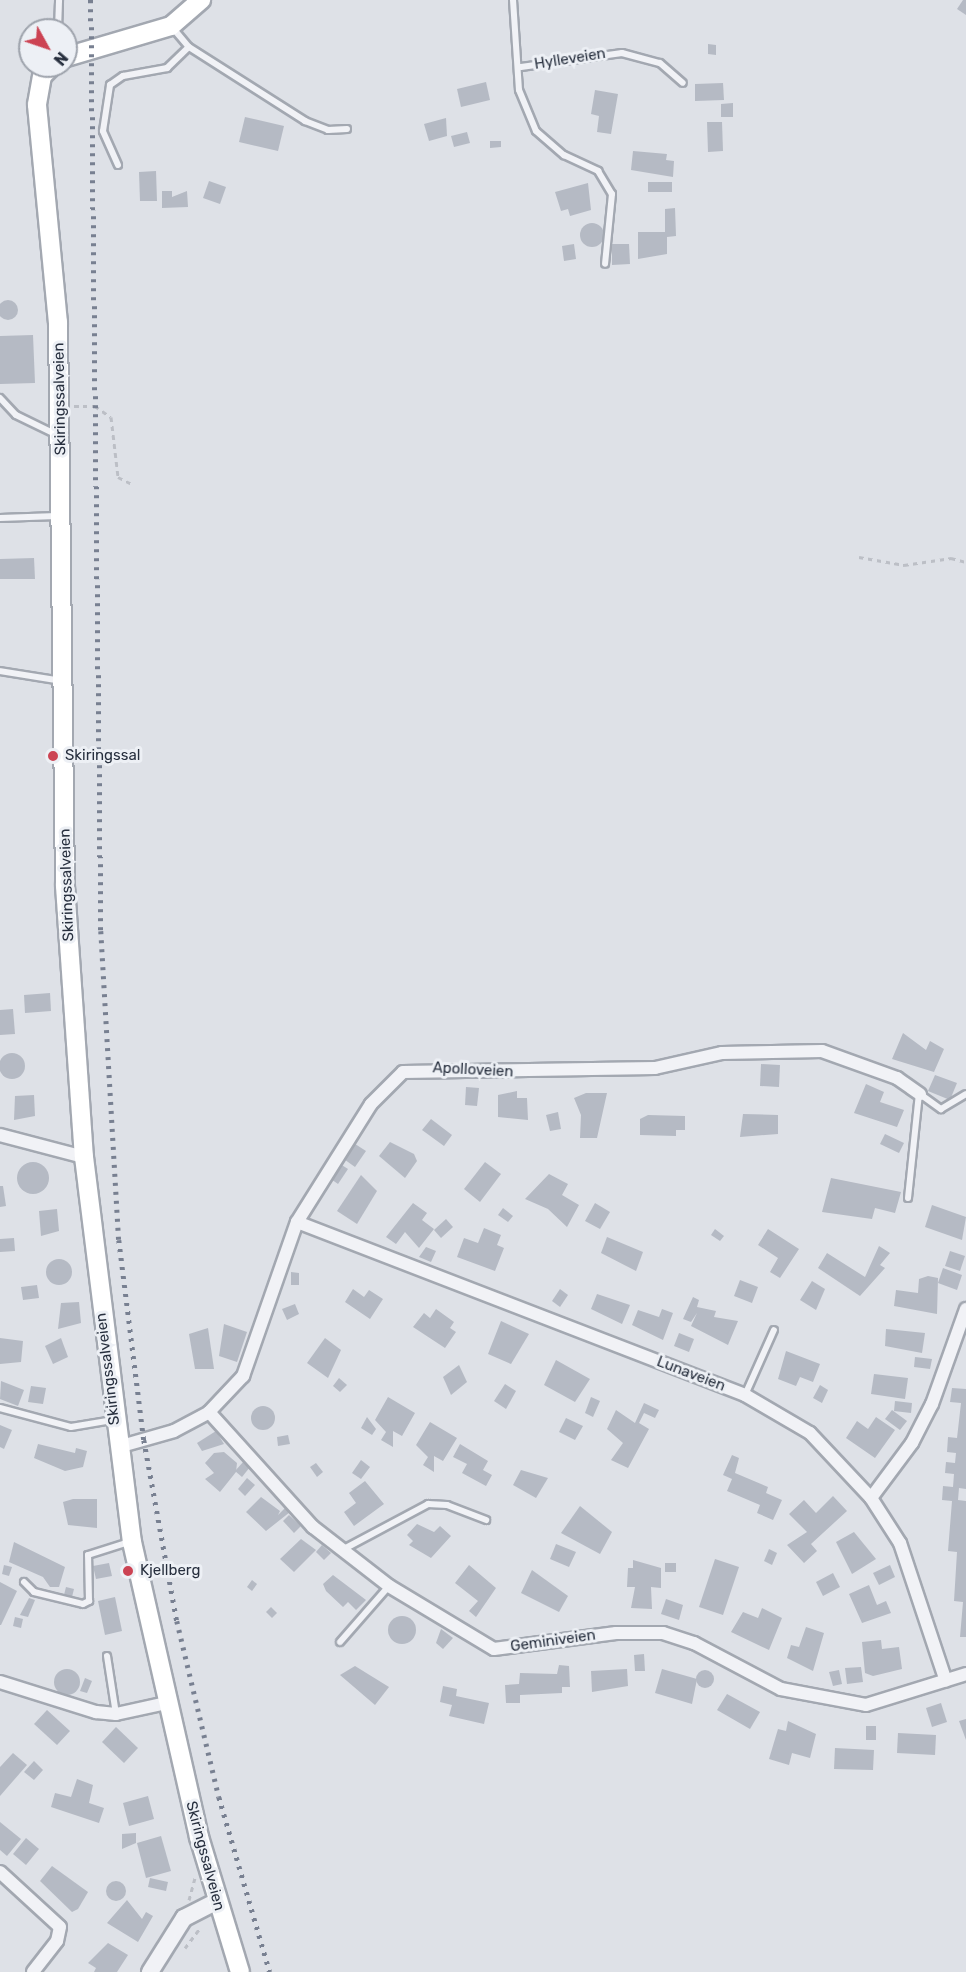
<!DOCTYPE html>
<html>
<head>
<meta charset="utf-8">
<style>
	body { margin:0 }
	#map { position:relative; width:966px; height:1972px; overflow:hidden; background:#dee1e7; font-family:Rubik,sans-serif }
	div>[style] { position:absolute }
	.building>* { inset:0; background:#b5bac4 }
	.round { border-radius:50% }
	.path>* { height:3px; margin-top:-1.5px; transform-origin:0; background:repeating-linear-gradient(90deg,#bcbfc6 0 4.5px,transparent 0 9px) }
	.roads { filter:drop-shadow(2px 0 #a3a8b1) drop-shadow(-2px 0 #a3a8b1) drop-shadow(0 2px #a3a8b1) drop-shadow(0 -2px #a3a8b1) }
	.service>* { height:6px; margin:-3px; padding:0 3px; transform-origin:3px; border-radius:3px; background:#f1f2f6 }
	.minor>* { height:12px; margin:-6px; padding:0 6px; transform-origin:6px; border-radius:6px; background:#f1f2f6 }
	.tertiary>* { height:16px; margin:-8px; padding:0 8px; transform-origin:8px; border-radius:8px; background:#f1f2f6 }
	.secondary>* { height:18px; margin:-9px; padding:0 9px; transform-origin:9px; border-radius:9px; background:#fff }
	.rail>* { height:4.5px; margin-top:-2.25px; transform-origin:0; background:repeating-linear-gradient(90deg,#788091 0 3px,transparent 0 9px) }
	.dots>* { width:16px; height:16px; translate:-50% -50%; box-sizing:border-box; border:3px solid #edf0f5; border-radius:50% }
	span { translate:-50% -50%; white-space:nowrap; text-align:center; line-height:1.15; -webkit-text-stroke:6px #edf0f5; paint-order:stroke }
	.street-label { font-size:15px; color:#272f3e }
	.poi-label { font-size:15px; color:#272f3e }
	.left { translate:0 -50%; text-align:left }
	.north { position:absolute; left:18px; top:18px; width:60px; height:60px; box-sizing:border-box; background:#edf0f5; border:2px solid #9ea3ac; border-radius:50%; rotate:130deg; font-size:16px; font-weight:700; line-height:24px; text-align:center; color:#272f3e }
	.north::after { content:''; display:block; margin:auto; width:21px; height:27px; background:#cc4353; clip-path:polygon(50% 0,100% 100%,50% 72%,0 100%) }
</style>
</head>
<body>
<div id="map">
	<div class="building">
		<div style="clip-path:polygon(963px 0,966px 0,966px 15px,957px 9px)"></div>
		<div style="clip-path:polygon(708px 44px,716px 45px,716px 55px,708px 54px)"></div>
		<div style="clip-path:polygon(486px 82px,490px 100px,461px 107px,457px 89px)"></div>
		<div style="clip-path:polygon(723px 83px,724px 100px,695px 101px,695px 84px)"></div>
		<div style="clip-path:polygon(595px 90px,618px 94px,611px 134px,597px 132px,599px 116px,591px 114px)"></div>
		<div style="clip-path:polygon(733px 103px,733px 117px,721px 117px,721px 104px)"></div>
		<div style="clip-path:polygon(245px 117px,284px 126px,278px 151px,239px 142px)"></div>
		<div style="clip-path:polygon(446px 118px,447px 136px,429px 141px,424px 124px)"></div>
		<div style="clip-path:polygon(707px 122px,722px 122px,723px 151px,708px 152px)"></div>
		<div style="clip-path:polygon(467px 132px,470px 143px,454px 147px,451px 136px)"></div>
		<div style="clip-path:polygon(490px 141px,501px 141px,501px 147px,490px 148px)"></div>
		<div style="clip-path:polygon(633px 151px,667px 154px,666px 160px,674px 161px,673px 177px,631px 170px)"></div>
		<div style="clip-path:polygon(156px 171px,157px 201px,140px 201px,139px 172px)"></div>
		<div style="clip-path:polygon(209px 181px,226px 187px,220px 204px,203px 198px)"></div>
		<div style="clip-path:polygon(648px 182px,672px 182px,672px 192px,648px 192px)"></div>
		<div style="clip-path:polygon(588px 183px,591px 210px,570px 216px,568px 209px,561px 211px,555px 192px)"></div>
		<div style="clip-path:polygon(162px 191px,172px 191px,172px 197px,187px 191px,188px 207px,162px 208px)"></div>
		<div style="clip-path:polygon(675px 208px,676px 236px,667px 237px,667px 254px,638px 259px,638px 232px,665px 232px,665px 209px)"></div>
		<div class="round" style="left:580px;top:223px;width:24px;height:24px"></div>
		<div style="clip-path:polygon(574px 244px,576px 259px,564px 261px,562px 246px)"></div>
		<div style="clip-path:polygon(612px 244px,629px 244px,630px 264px,612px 265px)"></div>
		<div class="round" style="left:-2px;top:300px;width:20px;height:20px"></div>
		<div style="clip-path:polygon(33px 335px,35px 383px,0 384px,0 336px)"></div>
		<div style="clip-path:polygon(34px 558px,35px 579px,0 579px,0 559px)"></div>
		<div style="clip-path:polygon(50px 993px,51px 1011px,25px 1013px,24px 995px)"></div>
		<div style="clip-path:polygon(13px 1009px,15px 1034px,0 1035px,0 1010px)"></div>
		<div style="clip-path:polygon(903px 1033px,926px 1050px,930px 1041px,944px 1049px,934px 1072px,892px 1059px)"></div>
		<div class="round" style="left:-1px;top:1053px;width:26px;height:26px"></div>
		<div style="clip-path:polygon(761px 1064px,780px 1065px,779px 1087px,760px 1086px)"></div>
		<div style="clip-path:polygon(935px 1075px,957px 1083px,950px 1100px,928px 1091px)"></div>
		<div style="clip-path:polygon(866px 1084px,884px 1092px,880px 1102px,904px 1110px,897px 1127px,854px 1113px)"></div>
		<div style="clip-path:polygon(466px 1087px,479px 1088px,477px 1106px,465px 1105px)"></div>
		<div style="clip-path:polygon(517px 1091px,517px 1098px,527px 1098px,528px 1120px,498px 1117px,498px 1095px)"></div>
		<div style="clip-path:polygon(586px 1093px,607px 1093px,597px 1138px,580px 1138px,581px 1115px,574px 1098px)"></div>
		<div style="clip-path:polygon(34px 1095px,35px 1116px,14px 1120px,15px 1096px)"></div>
		<div style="clip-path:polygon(558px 1112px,561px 1129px,550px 1131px,546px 1115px)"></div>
		<div style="clip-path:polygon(743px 1114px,778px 1115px,778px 1134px,740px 1137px)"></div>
		<div style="clip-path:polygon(648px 1115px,685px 1116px,685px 1130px,676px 1130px,676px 1136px,640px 1135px,640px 1119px)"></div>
		<div style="clip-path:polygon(431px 1119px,452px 1135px,444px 1146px,422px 1130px)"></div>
		<div style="clip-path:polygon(885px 1134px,904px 1143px,899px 1153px,880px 1144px)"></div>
		<div style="clip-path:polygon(352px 1142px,366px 1151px,355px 1167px,341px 1157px)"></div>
		<div style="clip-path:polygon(390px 1142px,414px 1154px,417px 1161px,405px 1178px,379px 1156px)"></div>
		<div class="round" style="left:17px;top:1162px;width:32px;height:32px"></div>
		<div style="clip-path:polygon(337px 1162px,348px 1169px,338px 1184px,328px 1177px)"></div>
		<div style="clip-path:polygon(485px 1162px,501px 1174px,480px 1202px,464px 1189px)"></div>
		<div style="clip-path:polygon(549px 1174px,568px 1184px,562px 1195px,579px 1205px,567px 1227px,548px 1209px,525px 1199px)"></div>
		<div style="clip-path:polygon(361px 1175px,377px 1191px,357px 1224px,337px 1211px)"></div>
		<div style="clip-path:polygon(831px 1178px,901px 1192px,895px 1213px,875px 1208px,872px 1219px,822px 1212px)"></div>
		<div style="clip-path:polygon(0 1186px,3px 1186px,6px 1206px,0 1207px)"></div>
		<div style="clip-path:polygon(413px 1203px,427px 1213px,422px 1220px,434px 1229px,419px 1248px,405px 1232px,396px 1244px,386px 1237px)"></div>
		<div style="clip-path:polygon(595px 1203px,610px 1212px,600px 1229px,585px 1221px)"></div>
		<div style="clip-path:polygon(932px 1205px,966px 1217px,962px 1240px,925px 1227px)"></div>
		<div style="clip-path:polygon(503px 1208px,513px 1216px,508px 1222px,498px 1215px)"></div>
		<div style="clip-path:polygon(57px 1209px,59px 1231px,41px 1236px,39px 1211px)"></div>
		<div style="clip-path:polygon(446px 1219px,453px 1227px,441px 1238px,434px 1230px)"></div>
		<div style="clip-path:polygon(484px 1228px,501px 1235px,497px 1245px,504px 1248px,495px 1271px,457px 1257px,464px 1238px,478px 1243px)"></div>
		<div style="clip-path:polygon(715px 1229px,724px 1236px,720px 1241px,711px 1235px)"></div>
		<div style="clip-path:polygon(768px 1229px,799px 1249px,780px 1278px,770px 1272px,778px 1258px,758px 1245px)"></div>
		<div style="clip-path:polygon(607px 1237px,643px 1252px,636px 1271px,601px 1253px)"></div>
		<div style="clip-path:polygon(14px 1238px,15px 1251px,0 1252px,0 1239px)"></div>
		<div style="clip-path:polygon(879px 1246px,890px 1253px,880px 1265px,885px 1268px,860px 1296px,818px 1268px,827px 1253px,865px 1277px)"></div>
		<div style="clip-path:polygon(426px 1247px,436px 1251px,431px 1262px,419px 1257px)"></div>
		<div style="clip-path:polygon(950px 1251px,965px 1256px,960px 1271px,945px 1266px)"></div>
		<div class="round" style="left:46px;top:1259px;width:26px;height:26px"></div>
		<div style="clip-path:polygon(943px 1268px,962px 1275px,957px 1290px,938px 1283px)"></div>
		<div style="clip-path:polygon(291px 1272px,299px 1273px,299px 1285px,291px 1285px)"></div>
		<div style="clip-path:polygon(928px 1276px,938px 1278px,937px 1314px,894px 1306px,896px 1290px,918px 1293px,919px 1279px)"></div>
		<div style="clip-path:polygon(740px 1280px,758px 1287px,752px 1303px,734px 1296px)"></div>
		<div style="clip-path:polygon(812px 1281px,825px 1289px,816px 1310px,800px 1300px)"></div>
		<div style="clip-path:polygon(37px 1285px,39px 1298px,23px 1300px,21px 1287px)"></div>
		<div style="clip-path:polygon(353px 1289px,364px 1297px,369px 1290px,383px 1299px,370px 1319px,345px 1302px)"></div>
		<div style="clip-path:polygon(560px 1289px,568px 1295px,560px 1307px,552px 1301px)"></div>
		<div style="clip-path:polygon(597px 1294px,630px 1305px,622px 1324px,591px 1309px)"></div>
		<div style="clip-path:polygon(693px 1297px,699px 1300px,697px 1307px,716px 1311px,714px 1317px,738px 1321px,728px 1345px,691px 1326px,697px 1313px,691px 1322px,683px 1319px)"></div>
		<div style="clip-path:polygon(79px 1302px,81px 1323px,58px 1329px,61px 1303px)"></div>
		<div style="clip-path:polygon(295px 1304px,299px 1314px,287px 1320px,282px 1309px)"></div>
		<div style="clip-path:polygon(436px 1309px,454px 1322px,450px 1328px,456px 1332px,445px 1348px,413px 1327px,424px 1313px,430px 1318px)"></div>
		<div style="clip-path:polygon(662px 1309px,673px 1313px,663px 1340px,632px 1325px,638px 1310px,659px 1317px)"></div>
		<div style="clip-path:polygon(501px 1321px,529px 1334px,511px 1364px,488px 1354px)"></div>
		<div style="clip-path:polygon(224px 1324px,247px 1332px,237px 1362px,219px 1356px)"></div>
		<div style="clip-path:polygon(208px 1328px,214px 1369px,195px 1369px,189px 1334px)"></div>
		<div style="clip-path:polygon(886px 1329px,925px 1333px,922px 1353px,885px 1346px)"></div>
		<div style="clip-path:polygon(679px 1333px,694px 1339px,689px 1352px,674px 1346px)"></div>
		<div style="clip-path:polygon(0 1338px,23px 1341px,21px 1362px,0 1364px)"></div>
		<div style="clip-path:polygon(61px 1338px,68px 1357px,53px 1364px,45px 1346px)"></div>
		<div style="clip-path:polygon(325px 1338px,341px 1350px,328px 1378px,307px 1363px)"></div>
		<div style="clip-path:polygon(786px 1351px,820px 1364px,813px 1382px,800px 1377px,796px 1386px,778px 1379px)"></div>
		<div style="clip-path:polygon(915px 1357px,932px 1359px,930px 1369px,914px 1367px)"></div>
		<div style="clip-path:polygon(556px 1360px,590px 1379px,575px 1402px,544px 1385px)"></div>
		<div style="clip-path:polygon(459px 1365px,467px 1382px,451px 1395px,443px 1377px)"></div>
		<div style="clip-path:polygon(874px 1374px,908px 1378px,905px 1399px,871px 1394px)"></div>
		<div style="clip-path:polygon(339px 1378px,347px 1385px,340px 1392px,333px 1386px)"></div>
		<div style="clip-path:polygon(1px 1381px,24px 1390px,18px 1406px,0 1399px)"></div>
		<div style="clip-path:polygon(505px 1384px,516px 1391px,506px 1409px,494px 1401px)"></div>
		<div style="clip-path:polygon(820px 1385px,828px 1390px,822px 1403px,813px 1398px)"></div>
		<div style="clip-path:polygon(31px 1386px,46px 1388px,43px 1404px,28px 1402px)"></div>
		<div style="clip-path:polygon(952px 1388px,966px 1389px,966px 1489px,959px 1488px,958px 1500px,966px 1501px,966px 1637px,960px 1637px,963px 1602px,954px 1601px,957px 1552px,948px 1551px,952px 1501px,942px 1500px,943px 1486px,953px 1487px,954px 1474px,945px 1473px,946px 1462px,955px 1463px,956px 1453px,947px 1452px,948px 1437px,957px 1438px,961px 1403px,950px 1402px)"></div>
		<div style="clip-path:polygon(388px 1397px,415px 1413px,402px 1436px,393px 1431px,393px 1447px,381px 1440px,386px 1432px,375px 1420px)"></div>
		<div style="clip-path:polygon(591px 1397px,600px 1401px,593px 1417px,585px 1413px)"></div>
		<div style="clip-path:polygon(895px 1401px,912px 1403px,911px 1413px,894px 1411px)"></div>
		<div style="clip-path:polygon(644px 1403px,659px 1410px,655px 1418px,644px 1413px,639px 1423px,649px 1429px,628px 1468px,611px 1460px,623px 1443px,607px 1429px,616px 1410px,635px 1423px)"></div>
		<div class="round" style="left:251px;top:1406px;width:24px;height:24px"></div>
		<div style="clip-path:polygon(892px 1410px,907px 1421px,900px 1430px,885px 1419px)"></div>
		<div style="clip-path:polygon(367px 1417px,376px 1429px,372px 1435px,361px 1428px)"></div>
		<div style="clip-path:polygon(876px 1417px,895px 1430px,875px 1458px,846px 1438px,857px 1421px,868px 1429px)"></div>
		<div style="clip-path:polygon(566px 1418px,583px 1426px,575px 1440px,559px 1432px)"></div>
		<div style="clip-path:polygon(430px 1422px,457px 1438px,443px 1461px,434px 1456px,434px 1472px,423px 1465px,428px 1457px,416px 1445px)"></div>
		<div style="clip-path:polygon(0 1425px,12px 1430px,4px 1449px,0 1447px)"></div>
		<div style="clip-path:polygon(216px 1431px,224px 1444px,202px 1451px,197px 1443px)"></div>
		<div style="clip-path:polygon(288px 1435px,290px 1444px,278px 1446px,277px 1437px)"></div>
		<div style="clip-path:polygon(38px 1444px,75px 1453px,76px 1448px,87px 1451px,83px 1467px,65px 1471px,34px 1458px)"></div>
		<div style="clip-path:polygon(460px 1444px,488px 1461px,483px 1470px,492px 1475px,486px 1486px,462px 1473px,467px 1464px,453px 1457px)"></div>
		<div style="clip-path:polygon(224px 1452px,237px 1463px,236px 1472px,220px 1492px,205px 1479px,214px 1473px,205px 1463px,214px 1453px)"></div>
		<div style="clip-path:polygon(732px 1455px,739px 1458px,735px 1473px,768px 1487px,766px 1493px,782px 1500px,773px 1520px,757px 1513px,760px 1505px,727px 1491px,732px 1479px,723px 1475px)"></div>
		<div style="clip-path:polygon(361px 1460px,370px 1467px,361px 1479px,352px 1473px)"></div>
		<div style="clip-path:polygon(244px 1461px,250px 1467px,242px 1477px,235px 1471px)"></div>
		<div style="clip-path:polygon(316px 1463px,323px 1472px,317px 1477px,310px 1467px)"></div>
		<div style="clip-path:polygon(521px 1470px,548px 1478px,536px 1498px,513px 1485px)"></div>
		<div style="clip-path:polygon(247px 1478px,255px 1485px,245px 1496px,238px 1489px)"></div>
		<div style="clip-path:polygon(365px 1481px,384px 1504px,354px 1526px,344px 1512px,356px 1503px,349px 1493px)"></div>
		<div style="clip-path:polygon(833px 1496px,847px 1511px,811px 1544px,817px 1551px,804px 1563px,787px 1545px,807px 1532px,789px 1514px,804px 1500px,816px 1513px)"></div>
		<div style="clip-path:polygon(261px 1497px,280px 1511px,278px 1515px,285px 1508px,290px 1512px,266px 1531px,246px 1512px)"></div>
		<div style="clip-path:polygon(73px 1499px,97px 1499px,97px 1528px,68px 1525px,63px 1502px)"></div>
		<div style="clip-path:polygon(580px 1506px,612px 1532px,600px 1554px,561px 1533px)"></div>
		<div style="clip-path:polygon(289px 1515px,301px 1526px,294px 1533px,283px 1521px)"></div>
		<div style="clip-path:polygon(417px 1524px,434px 1532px,440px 1526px,451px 1536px,431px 1558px,409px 1545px,413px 1541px,407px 1535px)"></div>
		<div style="clip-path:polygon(854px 1532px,876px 1559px,852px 1574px,836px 1542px)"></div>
		<div style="clip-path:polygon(301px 1539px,316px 1550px,294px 1572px,280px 1559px)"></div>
		<div style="clip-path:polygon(14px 1542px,65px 1567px,59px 1587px,50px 1587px,43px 1577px,9px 1562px)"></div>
		<div style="clip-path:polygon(556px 1544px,576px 1552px,569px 1567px,550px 1559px)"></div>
		<div style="clip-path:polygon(322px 1545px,331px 1553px,324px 1560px,316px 1552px)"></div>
		<div style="clip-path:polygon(769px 1549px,777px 1553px,772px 1565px,764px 1561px)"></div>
		<div style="clip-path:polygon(715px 1559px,739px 1567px,723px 1615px,699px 1607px)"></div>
		<div style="clip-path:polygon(633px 1560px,661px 1568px,661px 1588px,651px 1587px,652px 1609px,631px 1608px,635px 1587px,627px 1587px,628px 1568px,633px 1568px)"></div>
		<div style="clip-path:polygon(109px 1563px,112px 1576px,96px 1579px,93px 1566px)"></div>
		<div style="clip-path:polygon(665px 1563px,676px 1563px,676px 1572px,665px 1572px)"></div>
		<div style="clip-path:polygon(4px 1565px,12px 1567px,9px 1576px,2px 1574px)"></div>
		<div style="clip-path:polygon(469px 1565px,496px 1588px,476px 1617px,469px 1611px,478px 1601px,455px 1583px)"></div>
		<div style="clip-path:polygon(890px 1565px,895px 1577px,879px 1585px,873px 1573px)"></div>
		<div style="clip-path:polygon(532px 1570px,568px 1596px,559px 1612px,521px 1593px)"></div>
		<div style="clip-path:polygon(833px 1573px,840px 1587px,823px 1596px,816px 1582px)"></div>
		<div style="clip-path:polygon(333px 1575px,366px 1600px,356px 1610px,348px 1602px,343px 1607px,326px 1591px,323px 1584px)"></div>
		<div style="clip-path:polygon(252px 1580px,257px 1584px,252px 1591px,247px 1587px)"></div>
		<div style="clip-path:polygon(0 1582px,17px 1591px,1px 1625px,0 1625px)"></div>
		<div style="clip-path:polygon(869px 1585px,877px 1605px,886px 1601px,891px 1613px,862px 1623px,849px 1594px)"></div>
		<div style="clip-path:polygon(66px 1587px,74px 1589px,72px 1597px,64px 1595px)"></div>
		<div style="clip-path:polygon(115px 1597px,122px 1631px,105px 1635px,98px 1601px)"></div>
		<div style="clip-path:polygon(29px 1598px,35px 1600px,28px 1617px,20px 1615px)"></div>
		<div style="clip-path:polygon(666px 1599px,683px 1605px,679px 1620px,661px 1614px)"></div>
		<div style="clip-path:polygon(271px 1607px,277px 1613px,272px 1618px,266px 1612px)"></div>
		<div style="clip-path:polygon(762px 1608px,782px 1618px,769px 1650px,731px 1632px,743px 1612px,758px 1618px)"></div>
		<div class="round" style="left:388px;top:1616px;width:28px;height:28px"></div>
		<div style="clip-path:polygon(15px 1617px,23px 1619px,21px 1628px,13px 1626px)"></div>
		<div style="clip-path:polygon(806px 1627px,824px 1633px,813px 1671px,787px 1658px,791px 1645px,799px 1647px)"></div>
		<div style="clip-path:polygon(441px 1629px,453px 1638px,443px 1649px,436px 1643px)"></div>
		<div style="clip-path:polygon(881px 1640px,882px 1649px,899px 1647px,902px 1669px,873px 1676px,865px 1673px,862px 1642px)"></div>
		<div style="clip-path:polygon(644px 1654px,645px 1671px,635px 1671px,634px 1655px)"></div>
		<div style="clip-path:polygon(559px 1665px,569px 1666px,570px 1687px,562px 1687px,562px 1693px,520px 1695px,520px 1703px,506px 1703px,505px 1685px,519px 1684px,520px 1673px,557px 1674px)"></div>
		<div style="clip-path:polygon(355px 1666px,389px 1687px,375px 1705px,340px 1675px)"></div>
		<div style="clip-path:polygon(861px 1667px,863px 1682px,847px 1684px,845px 1668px)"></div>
		<div style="clip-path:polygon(627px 1669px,628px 1686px,592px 1692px,591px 1671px)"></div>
		<div style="clip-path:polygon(662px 1669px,697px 1679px,692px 1704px,655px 1693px)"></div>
		<div class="round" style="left:54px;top:1669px;width:26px;height:26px"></div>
		<div class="round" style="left:696px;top:1670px;width:18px;height:18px"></div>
		<div style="clip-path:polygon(839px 1670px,842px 1684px,833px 1686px,829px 1672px)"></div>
		<div style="clip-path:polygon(85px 1678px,92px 1681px,87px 1693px,80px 1691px)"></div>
		<div style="clip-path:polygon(443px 1686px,457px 1689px,456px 1696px,489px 1703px,484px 1724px,449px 1716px,452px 1705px,440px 1702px)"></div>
		<div style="clip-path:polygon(727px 1694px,760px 1712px,750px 1729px,717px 1710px)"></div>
		<div style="clip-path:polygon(941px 1703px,947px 1722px,932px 1727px,926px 1708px)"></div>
		<div style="clip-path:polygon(47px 1710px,70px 1731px,57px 1745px,34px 1724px)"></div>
		<div style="clip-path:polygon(966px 1719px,966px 1740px,959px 1721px)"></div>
		<div style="clip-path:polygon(788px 1721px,816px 1734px,810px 1758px,792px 1753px,789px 1765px,769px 1759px,778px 1729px,786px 1731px)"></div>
		<div style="clip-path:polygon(866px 1726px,876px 1726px,876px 1740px,866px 1740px)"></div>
		<div style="clip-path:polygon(116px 1727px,138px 1748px,124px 1763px,102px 1742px)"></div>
		<div style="clip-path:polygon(898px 1733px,936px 1735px,935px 1755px,897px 1753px)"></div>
		<div style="clip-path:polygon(835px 1748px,874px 1750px,873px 1770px,834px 1769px)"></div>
		<div style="clip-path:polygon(13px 1753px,27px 1765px,0 1796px,0 1767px)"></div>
		<div style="clip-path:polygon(34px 1761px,43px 1770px,34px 1780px,24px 1772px)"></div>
		<div style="clip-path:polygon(77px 1779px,93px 1785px,89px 1803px,104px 1808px,99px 1823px,51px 1807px,55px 1793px,71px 1797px)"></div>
		<div style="clip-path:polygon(148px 1796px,154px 1819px,129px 1826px,123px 1803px)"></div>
		<div style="clip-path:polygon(0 1822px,21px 1839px,7px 1856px,0 1850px)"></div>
		<div style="clip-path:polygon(136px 1833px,136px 1843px,122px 1849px,122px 1834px)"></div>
		<div style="clip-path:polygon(161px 1836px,171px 1871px,146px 1878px,137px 1843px)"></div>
		<div style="clip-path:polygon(26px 1838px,39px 1849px,26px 1865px,13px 1854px)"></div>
		<div style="clip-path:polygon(52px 1866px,88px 1892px,78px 1909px,72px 1912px,40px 1881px)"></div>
		<div style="clip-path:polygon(150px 1878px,168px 1882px,166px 1891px,148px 1887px)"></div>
		<div class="round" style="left:106px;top:1881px;width:20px;height:20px"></div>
		<div style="clip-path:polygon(127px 1900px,142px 1919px,146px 1912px,153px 1916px,138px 1942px,107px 1923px)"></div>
		<div style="clip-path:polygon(108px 1943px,128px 1955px,117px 1972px,94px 1972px,96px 1968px,88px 1963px)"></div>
	</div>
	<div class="path">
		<div style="left:74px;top:406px;width:21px"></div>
		<div style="left:95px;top:406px;width:19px;rotate:35deg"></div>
		<div style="left:111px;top:417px;width:60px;rotate:83.3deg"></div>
		<div style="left:118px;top:477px;width:16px;rotate:27deg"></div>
		<div style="left:859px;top:557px;width:46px;rotate:10.1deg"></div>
		<div style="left:904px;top:565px;width:48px;rotate:-8.5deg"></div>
		<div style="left:951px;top:558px;width:16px;rotate:15deg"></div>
		<div style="left:189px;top:1900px;width:23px;rotate:-75deg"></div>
		<div style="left:185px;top:1948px;width:26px;rotate:-53deg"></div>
	</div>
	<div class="roads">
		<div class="service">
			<div style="left:513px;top:0;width:90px;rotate:86.2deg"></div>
			<div style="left:519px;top:90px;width:44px;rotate:67.5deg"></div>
			<div style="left:536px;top:131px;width:37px;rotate:41deg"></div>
			<div style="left:564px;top:155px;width:38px;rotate:25deg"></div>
			<div style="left:598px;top:171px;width:27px;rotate:59deg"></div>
			<div style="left:612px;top:194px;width:70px;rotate:95.7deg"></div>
			<div style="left:172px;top:27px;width:26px;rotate:50deg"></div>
			<div style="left:189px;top:47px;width:138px;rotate:32.5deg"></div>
			<div style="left:305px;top:121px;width:25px;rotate:21deg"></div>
			<div style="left:328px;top:130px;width:19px;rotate:-3deg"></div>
			<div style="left:58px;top:30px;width:30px;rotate:-88deg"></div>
			<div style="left:521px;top:67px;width:102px;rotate:-7.9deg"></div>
			<div style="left:622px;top:53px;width:39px;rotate:15deg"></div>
			<div style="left:660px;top:63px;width:30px;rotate:41deg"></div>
			<div style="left:118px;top:165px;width:37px;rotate:-114deg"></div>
			<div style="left:103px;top:131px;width:47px;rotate:-81.3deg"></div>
			<div style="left:110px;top:85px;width:16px;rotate:-35deg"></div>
			<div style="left:123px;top:76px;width:45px;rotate:-10.3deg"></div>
			<div style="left:167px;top:68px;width:30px;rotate:-44deg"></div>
			<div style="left:0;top:398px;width:23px;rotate:47deg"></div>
			<div style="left:16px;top:415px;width:46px;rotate:26deg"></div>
			<div style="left:0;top:518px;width:57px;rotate:-2deg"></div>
			<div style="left:0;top:671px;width:63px;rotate:9.2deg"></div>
			<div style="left:920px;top:1094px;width:26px;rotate:36deg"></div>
			<div style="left:941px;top:1109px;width:29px;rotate:-31deg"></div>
			<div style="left:908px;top:1198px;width:105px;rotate:-84deg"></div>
			<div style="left:745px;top:1395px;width:71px;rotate:-66deg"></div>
			<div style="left:0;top:1408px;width:73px;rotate:15deg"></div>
			<div style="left:71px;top:1427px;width:43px;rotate:-9.5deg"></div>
			<div style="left:342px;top:1550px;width:98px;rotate:-28.1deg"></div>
			<div style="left:428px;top:1504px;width:19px;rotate:3deg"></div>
			<div style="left:447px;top:1505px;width:42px;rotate:21deg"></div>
			<div style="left:24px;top:1582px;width:14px;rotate:45deg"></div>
			<div style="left:34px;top:1592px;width:50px;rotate:13.8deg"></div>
			<div style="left:83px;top:1604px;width:7px;rotate:-27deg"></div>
			<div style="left:89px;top:1601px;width:46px;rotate:-91.2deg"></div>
			<div style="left:88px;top:1555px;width:43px;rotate:-17.6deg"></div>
			<div style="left:340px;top:1642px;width:74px;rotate:-48.8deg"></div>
			<div style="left:107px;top:1656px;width:59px;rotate:81.2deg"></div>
		</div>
		<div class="minor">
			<div style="left:0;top:1135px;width:87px;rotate:14.7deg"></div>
			<div style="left:297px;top:1222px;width:480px;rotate:21.1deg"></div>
			<div style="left:745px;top:1395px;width:75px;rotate:30.3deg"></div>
			<div style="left:810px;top:1433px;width:89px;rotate:46.8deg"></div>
			<div style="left:871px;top:1498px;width:54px;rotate:57.2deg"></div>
			<div style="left:900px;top:1543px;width:145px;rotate:71.6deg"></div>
			<div style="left:209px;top:1412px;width:155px;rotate:47.9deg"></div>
			<div style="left:313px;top:1527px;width:96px;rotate:37.8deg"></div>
			<div style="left:389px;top:1586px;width:122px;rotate:31deg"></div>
			<div style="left:494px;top:1649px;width:123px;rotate:-7.5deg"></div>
			<div style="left:616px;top:1633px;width:47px"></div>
			<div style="left:663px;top:1633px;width:33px;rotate:18deg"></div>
			<div style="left:694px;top:1643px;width:98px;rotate:27.9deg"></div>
			<div style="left:781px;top:1689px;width:86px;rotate:10.7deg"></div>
			<div style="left:866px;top:1705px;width:105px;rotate:-17.2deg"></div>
			<div style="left:118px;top:1447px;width:58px;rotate:-15.9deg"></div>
			<div style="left:174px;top:1431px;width:40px;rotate:-28deg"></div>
			<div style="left:209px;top:1412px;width:50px;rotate:-46.6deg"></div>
			<div style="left:243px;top:1376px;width:163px;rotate:-70.7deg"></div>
			<div style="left:297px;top:1222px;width:139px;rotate:-57.9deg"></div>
			<div style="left:371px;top:1104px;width:45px;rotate:-45deg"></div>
			<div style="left:403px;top:1072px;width:252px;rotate:-0.9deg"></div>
			<div style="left:655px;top:1068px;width:69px;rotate:-12.6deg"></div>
			<div style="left:722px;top:1053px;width:100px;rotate:-1.1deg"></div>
			<div style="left:822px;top:1051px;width:80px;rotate:19.8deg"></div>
			<div style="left:897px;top:1078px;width:28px;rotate:35deg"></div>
			<div style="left:871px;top:1498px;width:69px;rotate:-53.3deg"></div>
			<div style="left:912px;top:1443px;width:44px;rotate:-62.9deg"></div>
			<div style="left:932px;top:1404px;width:101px;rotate:-70.3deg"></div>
			<div style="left:0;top:1682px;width:101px;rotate:17.4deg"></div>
			<div style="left:96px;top:1712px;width:20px;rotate:6deg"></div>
			<div style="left:116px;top:1714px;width:51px;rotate:-12.4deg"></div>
			<div style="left:0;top:1872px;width:81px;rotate:42.5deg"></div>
			<div style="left:60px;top:1927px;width:14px;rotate:102deg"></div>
			<div style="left:57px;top:1941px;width:39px;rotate:128deg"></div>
		</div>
		<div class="tertiary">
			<div style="left:150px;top:1972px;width:64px;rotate:-57.8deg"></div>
			<div style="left:184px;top:1918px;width:36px;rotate:-27deg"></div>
		</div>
		<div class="secondary">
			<div style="left:66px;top:57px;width:109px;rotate:-16.4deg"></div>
			<div style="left:171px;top:26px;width:40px;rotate:-41deg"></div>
			<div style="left:52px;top:66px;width:14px;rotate:135deg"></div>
			<div style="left:42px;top:76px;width:29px;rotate:100deg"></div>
			<div style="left:37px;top:105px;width:218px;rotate:84.5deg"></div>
			<div style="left:58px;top:322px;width:564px;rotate:89.29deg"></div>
			<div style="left:65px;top:886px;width:272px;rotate:86deg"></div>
			<div style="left:84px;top:1157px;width:388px;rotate:82.9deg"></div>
			<div style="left:132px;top:1542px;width:303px;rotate:77.2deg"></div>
			<div style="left:199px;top:1837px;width:141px;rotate:73.1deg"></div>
		</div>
	</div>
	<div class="rail">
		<div style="left:91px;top:0;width:931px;rotate:89.38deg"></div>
		<div style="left:101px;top:931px;width:310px;rotate:86.7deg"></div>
		<div style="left:119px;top:1240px;width:202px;rotate:82.9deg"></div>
		<div style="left:144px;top:1440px;width:184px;rotate:79.7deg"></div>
		<div style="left:177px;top:1621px;width:181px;rotate:76.6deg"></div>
		<div style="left:219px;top:1797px;width:182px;rotate:73.8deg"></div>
	</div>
	<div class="dots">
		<div style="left:53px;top:756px;background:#cc4353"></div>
		<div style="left:128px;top:1571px;background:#cc4353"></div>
	</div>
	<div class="street-label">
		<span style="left:570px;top:59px;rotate:-9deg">Hylleveien</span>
		<span style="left:60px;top:399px;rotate:-91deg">Skiringssalveien</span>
		<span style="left:67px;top:885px;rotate:-92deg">Skiringssalveien</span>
		<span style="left:473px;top:1070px;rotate:3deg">Apolloveien</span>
		<span style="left:108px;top:1369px;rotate:-97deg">Skiringssalveien</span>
		<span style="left:691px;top:1374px;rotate:21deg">Lunaveien</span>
		<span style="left:553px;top:1641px;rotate:-8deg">Geminiveien</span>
		<span style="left:205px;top:1856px;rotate:75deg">Skiringssalveien</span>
	</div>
	<div class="poi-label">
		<span class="left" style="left:65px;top:756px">Skiringssal</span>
		<span class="left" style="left:140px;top:1571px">Kjellberg</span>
	</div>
	<div class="north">N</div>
</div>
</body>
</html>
